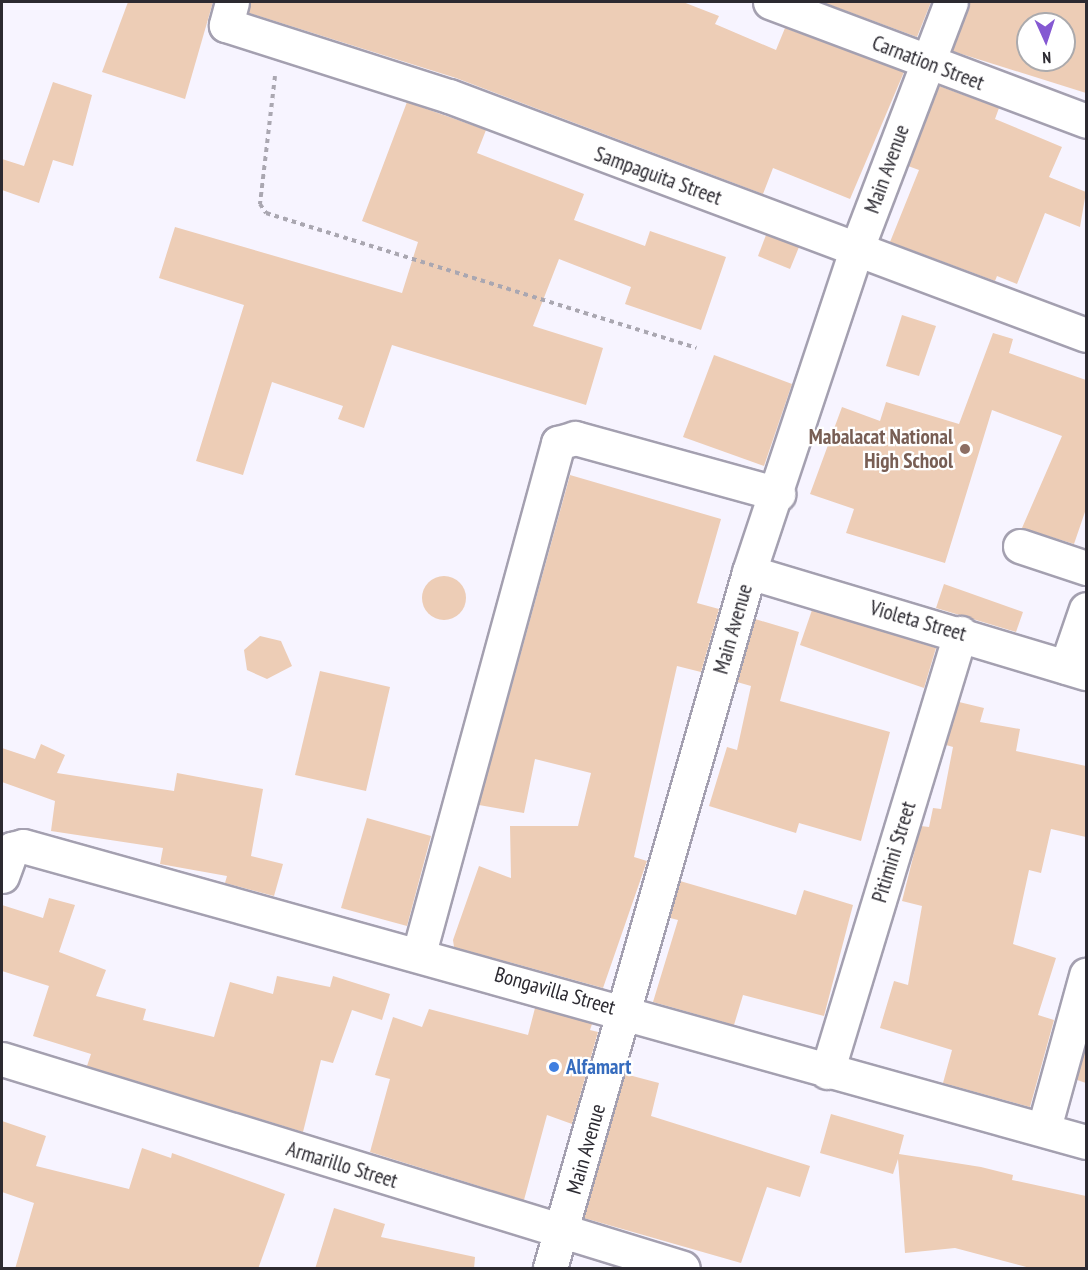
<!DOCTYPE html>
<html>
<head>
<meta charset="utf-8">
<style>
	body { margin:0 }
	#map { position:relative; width:1088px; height:1270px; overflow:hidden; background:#f7f4ff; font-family:"PT Sans Narrow",sans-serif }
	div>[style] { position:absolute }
	.building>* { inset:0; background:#edcdb6 }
	.round { border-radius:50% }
	.path>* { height:4px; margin-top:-2px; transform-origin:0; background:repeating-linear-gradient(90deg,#aaa7b1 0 4.5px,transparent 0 9px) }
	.roads { filter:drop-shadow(2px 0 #a4a0b0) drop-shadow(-2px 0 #a4a0b0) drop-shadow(0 2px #a4a0b0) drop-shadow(0 -2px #a4a0b0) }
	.minor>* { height:33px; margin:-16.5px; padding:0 16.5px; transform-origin:16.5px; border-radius:16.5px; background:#fff }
	.dots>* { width:16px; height:16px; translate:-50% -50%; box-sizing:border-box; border:3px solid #fff; border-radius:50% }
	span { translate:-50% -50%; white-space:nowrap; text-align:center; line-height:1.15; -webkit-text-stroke:4.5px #fff; paint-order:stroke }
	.street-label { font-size:21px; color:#2c2a31 }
	.education-label { font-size:21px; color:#785e54; font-weight:700 }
	.right { translate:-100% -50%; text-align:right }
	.shop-label { font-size:21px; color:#366cbe; font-weight:700 }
	.left { translate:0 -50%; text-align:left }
	.frame { position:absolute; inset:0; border:3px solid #2c2a31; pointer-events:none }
	.north { position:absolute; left:1016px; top:12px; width:60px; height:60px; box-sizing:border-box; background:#fff; border:2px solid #abaaad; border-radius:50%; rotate:177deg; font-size:16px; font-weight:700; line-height:24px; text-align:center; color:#2c2a31 }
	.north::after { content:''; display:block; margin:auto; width:21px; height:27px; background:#8559d2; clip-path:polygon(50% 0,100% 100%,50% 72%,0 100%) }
</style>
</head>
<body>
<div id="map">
	<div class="building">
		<div style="clip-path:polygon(128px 2px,213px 2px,185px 99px,102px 72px)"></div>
		<div style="clip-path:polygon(250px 2px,683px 2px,719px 16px,715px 24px,776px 50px,785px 28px,904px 72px,850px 199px,773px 168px,763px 194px,456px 78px,249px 13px)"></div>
		<div style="clip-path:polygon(822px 2px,931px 2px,917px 37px)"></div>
		<div style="clip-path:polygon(evenodd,969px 2px,1086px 2px,1086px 93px,952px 51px,969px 2px,1028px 24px,1064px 24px,1064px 60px,1028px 60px,1028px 24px)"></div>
		<div style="clip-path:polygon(53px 82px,92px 95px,73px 166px,53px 160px,39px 203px,2px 190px,2px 159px,24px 166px)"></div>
		<div style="clip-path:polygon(939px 86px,999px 108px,995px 119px,1062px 147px,1049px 177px,1086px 192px,1080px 227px,1045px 213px,1017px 284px,997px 276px,995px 281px,890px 242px,919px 170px,908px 166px)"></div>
		<div style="clip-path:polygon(407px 102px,486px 130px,477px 153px,584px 194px,574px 220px,645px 246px,650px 231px,726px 257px,701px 330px,625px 304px,631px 287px,559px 259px,533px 326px,603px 348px,586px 405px,392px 345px,364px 428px,338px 419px,343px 406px,272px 382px,243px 475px,196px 461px,244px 305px,159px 278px,175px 227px,402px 293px,418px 242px,362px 221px)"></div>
		<div style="clip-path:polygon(766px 235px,799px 247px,790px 269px,758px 256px)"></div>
		<div style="clip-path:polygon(902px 315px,936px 326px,919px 376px,886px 366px)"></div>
		<div style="clip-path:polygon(993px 333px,1013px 339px,1009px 353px,1086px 380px,1086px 509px,1074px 544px,1022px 528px,1062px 436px,992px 410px,945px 563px,846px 533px,854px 509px,810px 494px,842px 407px,880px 421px,886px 402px,959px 424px)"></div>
		<div style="clip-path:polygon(714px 355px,792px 384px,764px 466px,683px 437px)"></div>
		<div style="clip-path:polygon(570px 475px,721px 519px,697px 603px,719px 609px,701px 672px,677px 666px,634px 857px,647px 861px,603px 988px,454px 947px,453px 940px,479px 866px,511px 878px,510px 826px,578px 826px,591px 773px,535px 759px,524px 813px,479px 805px)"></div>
		<div class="round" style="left:422px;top:576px;width:44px;height:44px"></div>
		<div style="clip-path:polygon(944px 584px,1023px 612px,1016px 632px,936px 608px)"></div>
		<div style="clip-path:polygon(812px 610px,936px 648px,924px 688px,800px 645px)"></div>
		<div style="clip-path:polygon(755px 619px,799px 632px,780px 701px,890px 732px,861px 841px,799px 823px,796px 833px,709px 806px,727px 747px,737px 750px,751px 686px,737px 682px)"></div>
		<div style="clip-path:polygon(260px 636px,281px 641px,292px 666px,267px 679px,247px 670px,244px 650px)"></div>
		<div style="clip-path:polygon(320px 671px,390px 687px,366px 791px,295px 775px)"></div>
		<div style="clip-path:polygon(959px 702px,984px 708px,980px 722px,1020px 729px,1016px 751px,1086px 766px,1086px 837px,1051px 829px,1041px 873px,1029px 870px,1013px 944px,1056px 958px,1038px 1015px,1054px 1020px,1030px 1107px,943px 1083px,952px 1050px,880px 1028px,894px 981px,908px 985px,922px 906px,902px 901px,921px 826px,929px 827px,933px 808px,941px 809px,953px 747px,946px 745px)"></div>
		<div style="clip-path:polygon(41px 744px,65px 755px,57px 773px,174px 791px,177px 773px,263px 789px,251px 856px,283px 864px,274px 896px,225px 883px,227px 876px,160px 864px,163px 848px,51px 831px,55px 801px,2px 782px,2px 748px,35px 759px)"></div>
		<div style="clip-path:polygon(367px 818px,431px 836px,407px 926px,341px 908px)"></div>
		<div style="clip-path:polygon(680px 881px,796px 915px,804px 890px,853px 905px,824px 1016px,743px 995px,734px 1025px,653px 1002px,678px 920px,670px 918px)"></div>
		<div style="clip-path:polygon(49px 898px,75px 905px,59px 952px,106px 970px,96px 996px,146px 1009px,143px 1020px,214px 1037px,230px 982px,273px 994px,277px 976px,330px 987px,333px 976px,390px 994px,382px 1020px,352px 1010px,333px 1063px,321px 1060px,303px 1132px,87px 1066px,91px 1054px,33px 1036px,49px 986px,2px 971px,2px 905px,43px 918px)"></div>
		<div style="clip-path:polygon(535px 1008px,592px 1024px,590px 1030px,598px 1032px,572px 1124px,547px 1115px,524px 1200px,370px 1152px,390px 1079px,375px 1075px,393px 1017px,422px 1027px,429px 1009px,528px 1035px)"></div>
		<div style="clip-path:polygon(1086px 1044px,1086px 1083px,1077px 1080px)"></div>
		<div style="clip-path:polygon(625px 1074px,659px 1083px,651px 1116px,810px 1166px,800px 1197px,767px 1187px,741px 1263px,584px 1218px)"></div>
		<div style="clip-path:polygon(831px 1114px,904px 1135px,899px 1154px,981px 1167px,1013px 1175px,1012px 1180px,1086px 1196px,1086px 1269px,1034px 1269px,955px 1248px,905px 1253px,898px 1159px,893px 1174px,820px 1153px)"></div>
		<div style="clip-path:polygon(2px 1121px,46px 1136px,36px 1166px,129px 1189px,142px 1148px,171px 1158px,172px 1153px,285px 1194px,258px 1269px,15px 1269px,34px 1203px,2px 1192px)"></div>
		<div style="clip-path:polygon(334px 1208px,385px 1224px,381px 1237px,475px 1257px,474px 1269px,315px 1269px)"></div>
	</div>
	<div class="path">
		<div style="left:275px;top:76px;width:129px;rotate:96.7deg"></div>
		<div style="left:260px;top:204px;width:11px;rotate:56deg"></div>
		<div style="left:266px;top:213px;width:451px;rotate:17.4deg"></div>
	</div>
	<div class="roads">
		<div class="minor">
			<div style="left:232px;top:2px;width:24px;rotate:105deg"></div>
			<div style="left:226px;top:25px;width:234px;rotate:17.7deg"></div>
			<div style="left:449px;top:96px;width:680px;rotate:20.57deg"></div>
			<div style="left:770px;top:2px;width:338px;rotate:20.6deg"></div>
			<div style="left:1020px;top:546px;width:70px;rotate:18.4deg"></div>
			<div style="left:749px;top:572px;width:352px;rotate:16.7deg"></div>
			<div style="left:1066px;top:667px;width:61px;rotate:-71deg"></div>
			<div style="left:2px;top:876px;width:29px;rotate:-70deg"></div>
			<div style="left:12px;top:849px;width:11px;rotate:-15deg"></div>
			<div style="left:23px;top:846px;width:1103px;rotate:15.56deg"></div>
			<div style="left:419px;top:953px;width:529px;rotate:-74.75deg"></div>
			<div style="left:558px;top:443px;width:18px;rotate:-16deg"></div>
			<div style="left:575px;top:438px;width:211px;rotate:15.4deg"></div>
			<div style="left:2px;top:1059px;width:712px;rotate:17.06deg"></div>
			<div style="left:827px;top:1072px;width:459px;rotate:-73.1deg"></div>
			<div style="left:1044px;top:1128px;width:159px;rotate:-74.6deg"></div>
			<div style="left:550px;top:1268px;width:724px;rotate:-74.04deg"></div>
			<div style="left:749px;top:572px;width:342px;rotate:-71.6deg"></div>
			<div style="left:857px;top:248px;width:263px;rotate:-69.1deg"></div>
		</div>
	</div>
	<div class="dots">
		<div style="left:965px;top:449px;background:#8d6e63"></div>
		<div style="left:554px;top:1067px;background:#3f7fe0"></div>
	</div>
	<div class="street-label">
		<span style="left:928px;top:63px;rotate:21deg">Carnation Street</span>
		<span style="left:887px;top:169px;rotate:-70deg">Main Avenue</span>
		<span style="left:658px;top:176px;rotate:20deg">Sampaguita Street</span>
		<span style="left:918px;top:621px;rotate:16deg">Violeta Street</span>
		<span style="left:733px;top:629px;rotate:-74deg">Main Avenue</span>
		<span style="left:894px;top:852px;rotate:-73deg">Pitimini Street</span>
		<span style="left:555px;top:991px;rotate:16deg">Bongavilla Street</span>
		<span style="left:586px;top:1149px;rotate:-74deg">Main Avenue</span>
		<span style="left:342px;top:1165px;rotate:17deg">Armarillo Street</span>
	</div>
	<div class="education-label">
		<span class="right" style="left:953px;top:449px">Mabalacat National<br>High School</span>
	</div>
	<div class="shop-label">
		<span class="left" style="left:566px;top:1067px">Alfamart</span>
	</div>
	<div class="frame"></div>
	<div class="north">N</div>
</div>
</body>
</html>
